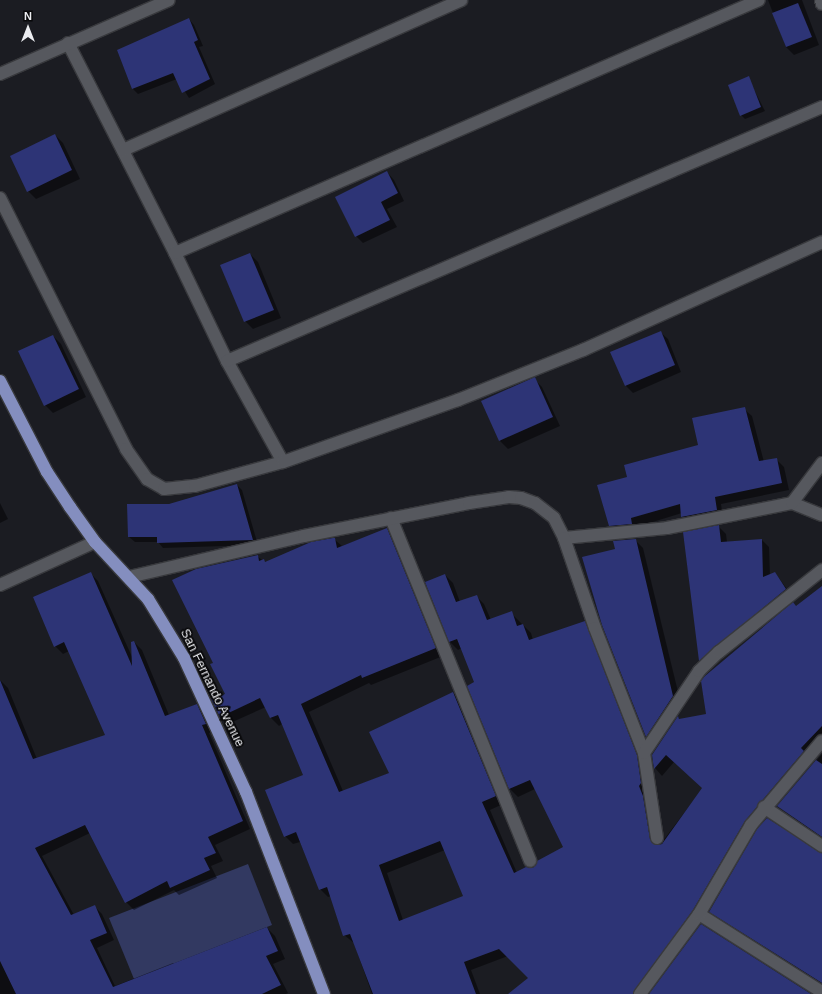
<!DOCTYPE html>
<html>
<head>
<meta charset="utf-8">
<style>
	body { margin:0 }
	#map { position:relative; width:822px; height:994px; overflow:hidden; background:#1b1c22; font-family:Arial,sans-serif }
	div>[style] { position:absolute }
	.green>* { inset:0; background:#323961 }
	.shadow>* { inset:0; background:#0007 }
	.building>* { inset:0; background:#2d3476 }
	.roads { filter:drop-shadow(1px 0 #38393d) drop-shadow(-1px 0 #38393d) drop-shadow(0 1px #38393d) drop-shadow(0 -1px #38393d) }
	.minor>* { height:12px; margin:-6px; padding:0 6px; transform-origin:6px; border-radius:6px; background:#56585e }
	.major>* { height:12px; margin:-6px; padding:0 6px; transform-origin:6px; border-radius:6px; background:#848ebf }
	span { translate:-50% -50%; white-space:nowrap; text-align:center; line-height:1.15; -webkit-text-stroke:3.5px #070709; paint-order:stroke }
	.street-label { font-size:13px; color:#ebecf0 }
	.north { position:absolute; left:8px; top:8px; width:40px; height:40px; -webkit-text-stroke:3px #070709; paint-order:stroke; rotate:0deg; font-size:11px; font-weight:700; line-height:16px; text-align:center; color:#ebecf0 }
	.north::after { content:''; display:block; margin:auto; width:14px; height:18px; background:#ebecf0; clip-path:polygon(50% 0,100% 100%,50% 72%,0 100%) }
</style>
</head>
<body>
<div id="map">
	<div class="green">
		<div style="clip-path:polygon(248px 864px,272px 925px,134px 979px,109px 918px)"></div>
	</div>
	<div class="shadow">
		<div style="clip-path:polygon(768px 0,802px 0,819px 45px,794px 55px,786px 47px)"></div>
		<div style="clip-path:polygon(189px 19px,194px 25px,203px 46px,199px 47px,215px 84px,189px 98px,177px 79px,138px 94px,133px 89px,118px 51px)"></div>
		<div style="clip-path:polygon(748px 78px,765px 111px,745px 119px,741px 115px)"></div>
		<div style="clip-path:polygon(55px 135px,63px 143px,80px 179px,36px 199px,28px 191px)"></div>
		<div style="clip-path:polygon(387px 172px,394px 180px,404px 201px,387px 209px,397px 227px,363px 243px,356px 236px)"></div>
		<div style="clip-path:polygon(250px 254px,258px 262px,281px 318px,253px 329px,245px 321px)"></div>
		<div style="clip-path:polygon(660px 332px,668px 339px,681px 372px,633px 393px,625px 385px)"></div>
		<div style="clip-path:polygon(53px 336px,61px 344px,86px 397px,53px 413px,45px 405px)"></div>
		<div style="clip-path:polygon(534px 379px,542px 387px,560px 426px,508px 449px,500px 441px)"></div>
		<div style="clip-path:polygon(744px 409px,752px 416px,764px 462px,777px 460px,784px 467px,789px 490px,721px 504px,723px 518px,690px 524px,682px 517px,682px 513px,617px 533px,610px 526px,628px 478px,699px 445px)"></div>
		<div style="clip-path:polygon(237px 485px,242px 490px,258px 545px,163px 548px,158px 542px,135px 542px,129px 537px,169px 505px)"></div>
		<div style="clip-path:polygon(0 503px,8px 519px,0 523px)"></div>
		<div style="clip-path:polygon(718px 526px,726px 534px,727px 542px,762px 540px,769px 547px,770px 576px,775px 573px,793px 597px,707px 668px,700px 660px)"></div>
		<div style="clip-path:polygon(evenodd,387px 529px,395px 537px,443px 656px,371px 685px,369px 683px,309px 712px,343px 791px,390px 773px,453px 693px,461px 701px,503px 804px,490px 810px,517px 873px,534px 869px,564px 847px,535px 789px,518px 797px,510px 789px,468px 686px,475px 683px,462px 648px,458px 650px,450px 642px,426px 582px,445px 575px,453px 583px,460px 602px,476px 596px,484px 604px,491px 620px,511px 613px,531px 633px,533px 640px,585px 623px,593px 631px,644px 764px,659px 846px,703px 788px,674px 762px,662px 776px,655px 768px,653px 755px,678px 717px,680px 720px,707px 715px,796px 607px,822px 588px,822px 746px,765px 811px,644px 994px,509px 994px,529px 978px,508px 956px,471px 970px,480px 994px,372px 994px,354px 943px,344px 935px,331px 896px,328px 897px,320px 889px,300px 842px,293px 844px,285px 836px,304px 775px,282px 724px,279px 726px,271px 718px,266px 707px,228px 724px,220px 717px,226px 695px,214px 663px,257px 556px,266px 563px,334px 539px,342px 546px,387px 529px,445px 850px,464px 897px,403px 920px,387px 873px,445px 850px)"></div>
		<div style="clip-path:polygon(635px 540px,643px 548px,681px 704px,654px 744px,647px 736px,603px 625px,617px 550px)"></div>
		<div style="clip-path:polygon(90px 573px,98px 581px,133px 659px,134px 642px,142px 650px,169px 715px,197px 705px,205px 713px,213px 732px,209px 733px,250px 829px,215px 845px,223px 861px,211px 866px,217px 878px,179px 895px,174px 890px,134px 910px,126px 902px,90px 833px,42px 856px,74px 915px,94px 906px,102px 914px,114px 940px,97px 948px,115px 986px,173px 963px,176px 966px,267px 928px,275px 936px,285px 959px,273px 964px,288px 993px,286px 994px,0 994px,0 680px,8px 688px,37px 759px,107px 735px,69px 651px,63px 654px,55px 646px)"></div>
		<div style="clip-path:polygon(822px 754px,822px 839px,778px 806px)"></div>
		<div style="clip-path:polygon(822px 854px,822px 985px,718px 919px,710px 911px)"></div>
	</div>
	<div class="building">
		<div style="clip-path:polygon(798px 3px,812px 37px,786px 47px,772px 13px)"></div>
		<div style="clip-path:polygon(189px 18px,198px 40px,194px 42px,210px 79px,182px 93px,173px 73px,132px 89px,117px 50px)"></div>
		<div style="clip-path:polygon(749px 76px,761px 107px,740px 116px,728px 85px)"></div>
		<div style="clip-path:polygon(55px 134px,72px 170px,27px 192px,10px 156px)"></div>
		<div style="clip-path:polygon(387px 171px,398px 193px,381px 202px,390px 220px,355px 237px,335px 197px)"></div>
		<div style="clip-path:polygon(250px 253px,274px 310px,244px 322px,220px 265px)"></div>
		<div style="clip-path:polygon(661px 331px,675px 365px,625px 386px,610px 352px)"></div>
		<div style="clip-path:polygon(53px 335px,79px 389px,44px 406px,18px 351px)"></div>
		<div style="clip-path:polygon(535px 377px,553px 417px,499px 441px,481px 401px)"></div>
		<div style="clip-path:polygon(745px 407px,759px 461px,777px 458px,782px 483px,715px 497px,717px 510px,681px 517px,680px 504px,631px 518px,632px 524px,609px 526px,597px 485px,627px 477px,624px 465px,698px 445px,692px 418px)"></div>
		<div style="clip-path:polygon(237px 484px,253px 540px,157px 543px,157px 537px,128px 537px,127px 504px,169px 504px)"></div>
		<div style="clip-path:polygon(719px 525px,721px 542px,762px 539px,763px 577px,775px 572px,786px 589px,699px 661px,683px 532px)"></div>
		<div style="clip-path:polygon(evenodd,387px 528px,436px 648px,362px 678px,361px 675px,301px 704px,339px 792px,389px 773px,369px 732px,453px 692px,496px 796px,482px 802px,514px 873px,526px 867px,533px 868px,537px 861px,563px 847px,530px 780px,509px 789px,467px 686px,474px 682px,457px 639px,449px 642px,425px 582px,445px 574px,456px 602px,477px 595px,487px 620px,512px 611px,517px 626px,523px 624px,529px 640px,585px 621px,637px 755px,641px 783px,639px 786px,643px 796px,650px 839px,658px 845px,662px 844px,702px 788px,666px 755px,654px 769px,652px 755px,678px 716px,679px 719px,706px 714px,701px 681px,705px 676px,793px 602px,796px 606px,822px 586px,822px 726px,801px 748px,804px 751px,745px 821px,693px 910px,633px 994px,508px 994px,528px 978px,499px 949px,464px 962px,476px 994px,373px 994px,350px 934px,343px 936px,327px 887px,319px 890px,296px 832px,284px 837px,265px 790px,303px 775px,278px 715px,270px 718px,260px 698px,220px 717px,211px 699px,225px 694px,210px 664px,213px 663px,172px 580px,196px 569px,258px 555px,259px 561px,264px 559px,265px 562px,311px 542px,333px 538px,335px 538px,337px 548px,387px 528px,440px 841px,463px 896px,399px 921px,379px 865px,440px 841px)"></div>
		<div style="clip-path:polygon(636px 539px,673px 696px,646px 737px,602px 625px,582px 557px,615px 549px,613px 541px)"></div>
		<div style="clip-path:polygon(91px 572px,132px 666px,131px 642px,134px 641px,165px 716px,197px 704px,206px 724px,202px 725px,243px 821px,208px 837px,216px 853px,204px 858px,210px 870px,170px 888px,167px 881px,125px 903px,85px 825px,35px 848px,71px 915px,95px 905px,107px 933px,90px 940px,113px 987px,267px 927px,278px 951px,266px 956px,281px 985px,262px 994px,16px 994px,0 961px,0 680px,33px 759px,105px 735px,64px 642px,54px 647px,33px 597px)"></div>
		<div style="clip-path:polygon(816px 760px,822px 764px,822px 837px,777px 806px)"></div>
		<div style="clip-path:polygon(767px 818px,822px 853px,822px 983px,709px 912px,757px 829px)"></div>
		<div style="clip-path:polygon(701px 924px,811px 994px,649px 994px)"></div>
	</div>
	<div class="roads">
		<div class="minor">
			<div style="left:821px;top:0;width:4px;rotate:76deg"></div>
			<div style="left:68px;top:43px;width:236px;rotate:63deg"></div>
			<div style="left:175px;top:253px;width:120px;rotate:64.3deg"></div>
			<div style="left:227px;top:361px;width:115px;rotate:61deg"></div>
			<div style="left:0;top:74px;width:184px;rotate:-23.6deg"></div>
			<div style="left:123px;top:150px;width:370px;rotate:-23.9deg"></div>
			<div style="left:0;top:198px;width:281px;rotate:63.3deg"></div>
			<div style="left:126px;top:449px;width:37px;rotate:55deg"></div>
			<div style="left:147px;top:479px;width:20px;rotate:30deg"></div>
			<div style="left:164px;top:489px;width:31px;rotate:-6deg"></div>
			<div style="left:195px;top:486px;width:91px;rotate:-15.3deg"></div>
			<div style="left:283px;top:462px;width:186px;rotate:-19.5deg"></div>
			<div style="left:458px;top:400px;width:135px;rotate:-21.8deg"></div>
			<div style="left:583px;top:350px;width:262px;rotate:-24.3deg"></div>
			<div style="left:175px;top:253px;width:636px;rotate:-23.42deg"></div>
			<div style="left:227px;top:361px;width:647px;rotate:-23.12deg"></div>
			<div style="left:792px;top:503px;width:32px;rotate:22deg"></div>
			<div style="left:391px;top:518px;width:370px;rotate:67.9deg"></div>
			<div style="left:564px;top:538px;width:103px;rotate:-5.5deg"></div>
			<div style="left:667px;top:528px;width:127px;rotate:-11.3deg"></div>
			<div style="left:792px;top:503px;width:50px;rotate:-53.1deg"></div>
			<div style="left:129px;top:577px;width:180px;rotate:-13.2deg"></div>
			<div style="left:304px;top:536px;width:168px;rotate:-11.3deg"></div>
			<div style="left:469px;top:503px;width:40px;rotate:-8.5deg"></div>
			<div style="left:509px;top:497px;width:12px;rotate:5deg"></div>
			<div style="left:521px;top:498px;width:15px;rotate:20deg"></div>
			<div style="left:535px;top:503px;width:24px;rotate:38deg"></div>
			<div style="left:554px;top:518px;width:22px;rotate:63deg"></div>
			<div style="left:564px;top:538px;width:95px;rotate:71deg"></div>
			<div style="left:595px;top:628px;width:134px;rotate:68.6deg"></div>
			<div style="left:644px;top:753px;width:86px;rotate:81.3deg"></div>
			<div style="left:0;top:585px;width:104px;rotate:-24.4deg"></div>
			<div style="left:644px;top:753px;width:99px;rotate:-56.1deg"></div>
			<div style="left:699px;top:671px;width:28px;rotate:-44deg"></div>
			<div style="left:719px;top:652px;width:132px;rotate:-38.5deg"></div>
			<div style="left:764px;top:807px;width:70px;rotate:33.9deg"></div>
			<div style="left:699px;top:914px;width:146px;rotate:32.4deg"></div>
			<div style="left:640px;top:994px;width:99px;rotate:-53.6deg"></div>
			<div style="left:699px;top:914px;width:103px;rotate:-59.7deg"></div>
			<div style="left:751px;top:825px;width:110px;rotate:-49.8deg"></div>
		</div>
		<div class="major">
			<div style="left:0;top:381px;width:102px;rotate:62.7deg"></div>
			<div style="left:47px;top:472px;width:42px;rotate:56.7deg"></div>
			<div style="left:70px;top:507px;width:43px;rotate:54.5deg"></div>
			<div style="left:95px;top:542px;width:78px;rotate:47.1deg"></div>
			<div style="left:148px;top:599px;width:69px;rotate:58.6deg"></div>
			<div style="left:184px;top:658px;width:148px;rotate:65.2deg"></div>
			<div style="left:246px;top:792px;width:217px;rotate:68.9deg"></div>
		</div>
	</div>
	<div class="street-label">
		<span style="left:212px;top:688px;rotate:64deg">San Fernando Avenue</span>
	</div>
	<div class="north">N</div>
</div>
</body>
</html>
